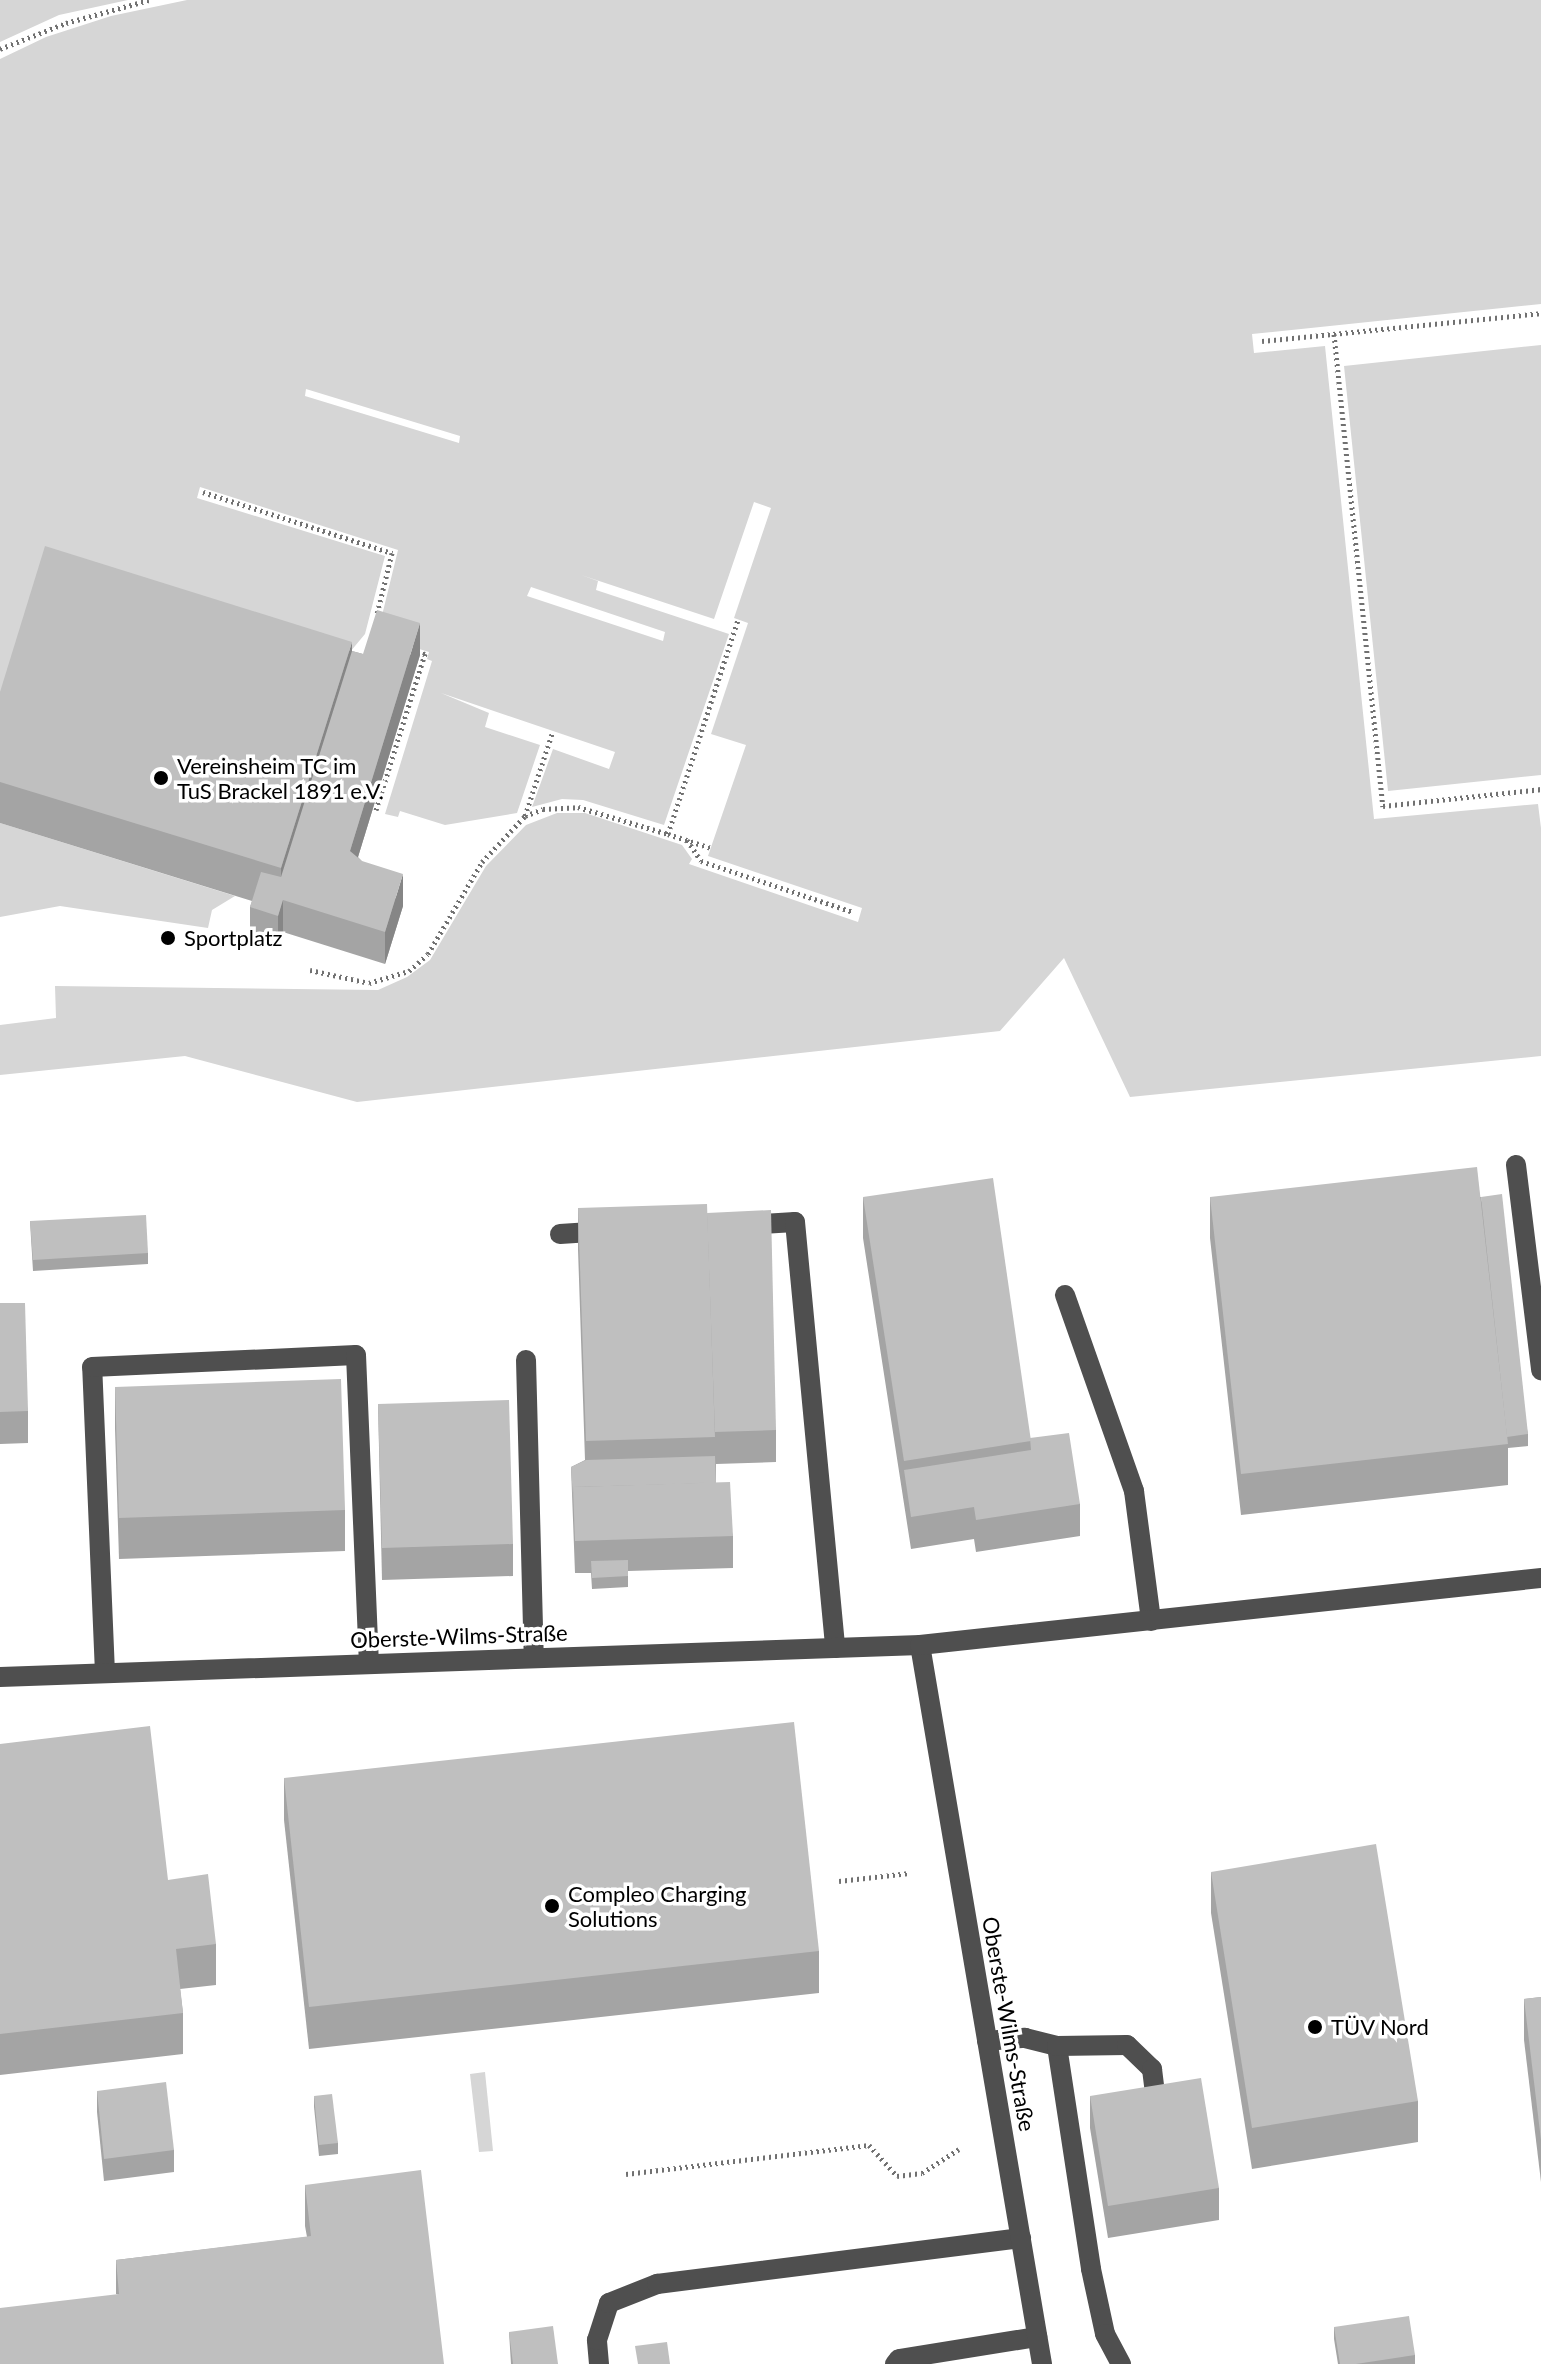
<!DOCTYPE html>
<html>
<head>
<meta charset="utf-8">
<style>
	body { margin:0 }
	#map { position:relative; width:1541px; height:2364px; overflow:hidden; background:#fff; font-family:Lato,sans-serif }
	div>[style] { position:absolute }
	.green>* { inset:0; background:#d6d6d6 }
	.path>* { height:5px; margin-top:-2.5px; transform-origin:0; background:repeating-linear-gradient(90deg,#717171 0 2px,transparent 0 6px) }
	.minor>* { height:20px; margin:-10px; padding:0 10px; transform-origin:10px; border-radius:10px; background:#4f4f4f }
	.wall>* { inset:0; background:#a4a4a4 }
	.shaded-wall>* { inset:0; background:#868686 }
	.building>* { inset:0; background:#bfbfbf }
	.dots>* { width:22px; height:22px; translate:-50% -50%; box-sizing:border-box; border:4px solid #fff; border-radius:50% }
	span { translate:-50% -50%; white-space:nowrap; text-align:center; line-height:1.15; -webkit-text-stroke:7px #fff; paint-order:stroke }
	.poi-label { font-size:22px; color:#000 }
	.left { translate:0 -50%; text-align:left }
	.street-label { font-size:22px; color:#000 }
</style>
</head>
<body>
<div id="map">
	<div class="green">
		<div style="clip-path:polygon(0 0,128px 0,59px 15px,0 42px)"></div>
		<div style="clip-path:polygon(evenodd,187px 0,1541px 0,1541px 304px,1252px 334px,1254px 353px,1325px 346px,1374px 819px,1538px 804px,1541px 828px,1541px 1056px,1130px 1097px,1064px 958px,1000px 1031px,357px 1102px,185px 1056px,0 1075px,0 1025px,56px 1018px,55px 986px,378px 990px,407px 977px,430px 960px,486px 866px,526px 825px,557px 813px,585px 813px,682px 845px,692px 859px,689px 864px,858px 922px,862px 908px,708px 856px,746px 745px,711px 734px,748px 623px,734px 618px,771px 508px,754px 502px,714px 619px,581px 575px,598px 581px,596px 590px,729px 634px,664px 825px,583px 800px,562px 799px,532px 807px,553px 749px,609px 769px,615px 752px,441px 693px,489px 713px,485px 727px,540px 745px,517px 813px,445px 825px,400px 811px,398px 817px,385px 814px,432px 661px,427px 659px,429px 652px,377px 636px,398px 550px,200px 487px,197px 498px,385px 556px,365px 634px,330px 676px,0 733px,0 59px,46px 37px,111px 16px,187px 0,306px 389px,460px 436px,459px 443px,305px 396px,306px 389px,187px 0,531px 587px,665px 632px,663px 641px,527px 596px,531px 587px)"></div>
		<div style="clip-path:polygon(1541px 345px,1541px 775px,1388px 791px,1344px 366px)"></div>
		<div style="clip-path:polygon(0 823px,235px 896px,212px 910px,208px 928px,60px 906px,0 917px)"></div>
		<div style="clip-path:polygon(485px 2072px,493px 2151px,479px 2152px,470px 2074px)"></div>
	</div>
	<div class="path">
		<div style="left:0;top:49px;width:71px;rotate:-21.5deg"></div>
		<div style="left:66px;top:23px;width:86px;rotate:-15.5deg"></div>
		<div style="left:1334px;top:334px;width:475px;rotate:84.1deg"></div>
		<div style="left:1383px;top:806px;width:159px;rotate:-6.1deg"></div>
		<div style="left:1262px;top:341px;width:280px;rotate:-5.7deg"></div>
		<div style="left:203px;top:492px;width:199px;rotate:17.9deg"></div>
		<div style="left:392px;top:553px;width:63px;rotate:103.8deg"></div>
		<div style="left:376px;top:810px;width:164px;rotate:-72.6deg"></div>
		<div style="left:425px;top:654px;width:11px;rotate:-165deg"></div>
		<div style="left:525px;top:816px;width:89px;rotate:-71.8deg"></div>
		<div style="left:668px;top:834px;width:45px;rotate:18deg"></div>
		<div style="left:687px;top:840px;width:25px;rotate:56deg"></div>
		<div style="left:701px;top:861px;width:160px;rotate:18.5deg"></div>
		<div style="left:310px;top:970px;width:60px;rotate:12.4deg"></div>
		<div style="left:369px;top:983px;width:42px;rotate:-16.7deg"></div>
		<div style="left:409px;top:971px;width:25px;rotate:-42deg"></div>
		<div style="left:428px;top:954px;width:107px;rotate:-59.6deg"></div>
		<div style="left:482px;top:862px;width:63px;rotate:-46.9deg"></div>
		<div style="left:525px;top:816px;width:19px;rotate:-21deg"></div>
		<div style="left:543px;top:809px;width:35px;rotate:-3deg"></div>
		<div style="left:578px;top:807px;width:94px;rotate:16.7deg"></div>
		<div style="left:668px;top:834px;width:225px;rotate:-71.9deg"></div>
		<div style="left:839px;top:1881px;width:71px;rotate:-6.4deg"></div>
		<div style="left:626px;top:2174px;width:245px;rotate:-6.8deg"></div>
		<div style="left:869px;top:2145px;width:42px;rotate:47.9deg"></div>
		<div style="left:897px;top:2176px;width:25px;rotate:-7deg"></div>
		<div style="left:922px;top:2173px;width:44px;rotate:-33deg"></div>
	</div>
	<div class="minor">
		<div style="left:1516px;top:1165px;width:207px;rotate:83deg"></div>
		<div style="left:746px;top:1225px;width:49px;rotate:-3.5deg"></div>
		<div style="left:795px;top:1222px;width:428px;rotate:84.6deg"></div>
		<div style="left:560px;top:1234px;width:46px;rotate:-3.7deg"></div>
		<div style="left:1065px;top:1295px;width:208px;rotate:70.6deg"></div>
		<div style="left:1134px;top:1491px;width:131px;rotate:82.5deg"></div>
		<div style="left:526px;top:1360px;width:298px;rotate:88.5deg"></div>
		<div style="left:105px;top:1673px;width:306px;rotate:-92.4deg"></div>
		<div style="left:92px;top:1367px;width:264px;rotate:-2.6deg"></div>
		<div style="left:356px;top:1355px;width:308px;rotate:87.6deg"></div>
		<div style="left:0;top:1677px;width:921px;rotate:-1.99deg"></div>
		<div style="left:987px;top:2041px;width:38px;rotate:-5deg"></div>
		<div style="left:1025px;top:2038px;width:33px;rotate:14deg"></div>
		<div style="left:1057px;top:2046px;width:226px;rotate:81.3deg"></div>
		<div style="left:1091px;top:2269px;width:66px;rotate:77.8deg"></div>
		<div style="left:1105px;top:2334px;width:34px;rotate:62deg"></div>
		<div style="left:1057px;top:2046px;width:70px;rotate:-0.8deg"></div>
		<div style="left:1127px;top:2045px;width:35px;rotate:44deg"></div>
		<div style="left:1152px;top:2069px;width:32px;rotate:83deg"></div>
		<div style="left:599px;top:2364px;width:24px;rotate:-95deg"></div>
		<div style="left:597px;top:2340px;width:39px;rotate:-72deg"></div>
		<div style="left:609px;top:2303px;width:52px;rotate:-21.6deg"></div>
		<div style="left:657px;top:2284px;width:367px;rotate:-7.2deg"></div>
		<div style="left:895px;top:2364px;width:6px;rotate:-51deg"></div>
		<div style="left:899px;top:2359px;width:140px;rotate:-9.1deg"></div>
		<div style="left:1042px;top:2364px;width:729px;rotate:-99.63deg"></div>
		<div style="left:920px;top:1645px;width:625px;rotate:-6.16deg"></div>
	</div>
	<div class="wall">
		<div style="clip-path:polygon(352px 651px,363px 654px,420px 655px,358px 857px,403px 906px,385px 964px,283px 932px,278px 948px,250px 939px,250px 907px,252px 901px,0 823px,0 692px)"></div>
		<div style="clip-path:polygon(863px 1197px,1030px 1438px,1080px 1504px,1080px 1536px,976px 1552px,974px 1539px,911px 1549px,863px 1238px)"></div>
		<div style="clip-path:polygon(1210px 1197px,1481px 1197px,1528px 1434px,1528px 1446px,1508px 1448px,1508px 1485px,1241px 1515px,1210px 1238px)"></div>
		<div style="clip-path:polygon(578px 1208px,707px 1213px,776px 1430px,776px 1462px,716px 1464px,716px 1483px,733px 1536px,733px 1568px,628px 1571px,628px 1587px,592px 1589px,591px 1573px,575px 1573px,571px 1467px,585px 1460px,578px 1249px)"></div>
		<div style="clip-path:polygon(30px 1221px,148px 1253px,148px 1264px,33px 1271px)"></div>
		<div style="clip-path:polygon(0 1303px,28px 1411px,28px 1443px,0 1444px)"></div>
		<div style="clip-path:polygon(115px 1387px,345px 1510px,345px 1551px,119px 1559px,115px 1428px)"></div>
		<div style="clip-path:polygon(378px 1404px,513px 1544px,513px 1576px,382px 1580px)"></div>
		<div style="clip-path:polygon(0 1744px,216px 1944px,216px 1985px,180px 1989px,183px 2013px,183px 2054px,0 2075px)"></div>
		<div style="clip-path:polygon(284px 1778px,819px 1951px,819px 1993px,309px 2049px,284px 1820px)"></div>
		<div style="clip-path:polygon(1211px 1872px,1418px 2101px,1418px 2142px,1252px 2169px,1211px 1913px)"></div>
		<div style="clip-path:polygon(1541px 1997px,1541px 2182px,1524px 2040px,1524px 1999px)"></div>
		<div style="clip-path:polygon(97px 2091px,174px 2150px,174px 2172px,104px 2181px,97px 2112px)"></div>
		<div style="clip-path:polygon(314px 2096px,338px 2143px,338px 2154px,319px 2156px,314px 2107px)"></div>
		<div style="clip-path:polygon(1090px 2096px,1219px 2188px,1219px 2220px,1108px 2238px,1090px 2128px)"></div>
		<div style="clip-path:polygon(305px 2185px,444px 2364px,116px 2294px,116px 2260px,307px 2237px,305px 2226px)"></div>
		<div style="clip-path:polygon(1334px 2327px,1415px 2355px,1415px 2364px,1338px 2364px,1334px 2339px)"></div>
		<div style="clip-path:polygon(509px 2332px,558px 2364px,511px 2364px)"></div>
	</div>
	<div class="shaded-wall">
		<div style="clip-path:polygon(420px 623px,420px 655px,350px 883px,350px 851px)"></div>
		<div style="clip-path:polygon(352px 642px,352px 683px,283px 900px,283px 932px,278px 948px,278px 916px,281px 905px,281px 868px)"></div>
		<div style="clip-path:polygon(403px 874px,403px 906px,385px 964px,385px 932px)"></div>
	</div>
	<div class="building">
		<div style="clip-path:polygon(45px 546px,352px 642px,281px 868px,0 782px,0 692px)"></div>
		<div style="clip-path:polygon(377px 610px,420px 623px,350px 851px,362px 861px,403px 874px,385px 932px,283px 900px,278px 916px,250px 907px,261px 872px,281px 877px,352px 651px,363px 654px)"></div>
		<div style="clip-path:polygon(1477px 1167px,1508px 1444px,1241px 1474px,1210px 1197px)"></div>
		<div style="clip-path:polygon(993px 1178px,1031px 1441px,904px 1461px,863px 1197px)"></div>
		<div style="clip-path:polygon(1502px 1194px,1528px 1434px,1507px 1437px,1481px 1197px)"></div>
		<div style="clip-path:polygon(707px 1204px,715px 1437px,586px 1441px,578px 1208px)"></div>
		<div style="clip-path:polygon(771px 1210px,776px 1430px,715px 1432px,707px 1213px)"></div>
		<div style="clip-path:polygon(146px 1215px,148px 1253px,33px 1260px,30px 1221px)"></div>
		<div style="clip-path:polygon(0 1303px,25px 1303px,28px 1411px,0 1412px)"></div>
		<div style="clip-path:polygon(341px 1379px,345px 1510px,119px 1518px,115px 1387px)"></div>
		<div style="clip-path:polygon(509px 1400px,513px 1544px,382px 1548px,378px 1404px)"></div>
		<div style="clip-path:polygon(1069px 1433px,1080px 1504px,976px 1520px,974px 1507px,911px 1517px,904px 1470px,1031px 1450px,1030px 1438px)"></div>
		<div style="clip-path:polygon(715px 1456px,716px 1483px,573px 1487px,573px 1497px,571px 1467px,586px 1460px)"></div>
		<div style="clip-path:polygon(730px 1482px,733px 1536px,575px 1541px,573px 1487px)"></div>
		<div style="clip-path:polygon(628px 1560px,628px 1576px,592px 1578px,591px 1561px)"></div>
		<div style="clip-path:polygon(794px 1722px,819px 1951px,309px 2007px,284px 1778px)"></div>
		<div style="clip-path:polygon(150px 1726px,168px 1880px,208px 1874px,216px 1944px,176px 1949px,183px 2013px,0 2034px,0 1744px)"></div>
		<div style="clip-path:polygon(1376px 1844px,1418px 2101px,1252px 2128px,1211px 1872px)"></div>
		<div style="clip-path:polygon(1541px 1997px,1541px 2140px,1524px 1999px)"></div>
		<div style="clip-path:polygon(1201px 2078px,1219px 2188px,1108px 2206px,1090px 2096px)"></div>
		<div style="clip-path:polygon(166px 2082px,174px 2150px,104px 2159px,97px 2091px)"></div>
		<div style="clip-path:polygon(332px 2094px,338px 2143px,319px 2145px,314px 2096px)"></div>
		<div style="clip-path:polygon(421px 2170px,444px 2364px,0 2364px,0 2308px,119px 2294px,116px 2260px,311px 2236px,305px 2185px)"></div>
		<div style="clip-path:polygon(1409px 2316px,1415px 2355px,1356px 2364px,1340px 2364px,1334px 2327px)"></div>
		<div style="clip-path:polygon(553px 2326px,558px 2364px,513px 2364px,509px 2332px)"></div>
		<div style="clip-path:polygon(667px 2342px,670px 2364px,638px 2364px,635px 2346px)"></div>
	</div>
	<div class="dots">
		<div style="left:161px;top:778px;background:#000"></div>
		<div style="left:168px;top:938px;background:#000"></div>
		<div style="left:552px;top:1906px;background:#000"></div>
		<div style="left:1315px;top:2027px;background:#000"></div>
	</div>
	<div class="poi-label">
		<span class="left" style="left:177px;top:778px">Vereinsheim TC im<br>TuS Brackel 1891 e.V.</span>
		<span class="left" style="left:184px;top:938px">Sportplatz</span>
		<span class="left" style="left:568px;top:1906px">Compleo Charging<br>Solutions</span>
		<span class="left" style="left:1331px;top:2027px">TÜV Nord</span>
	</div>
	<div class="street-label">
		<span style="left:459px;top:1636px;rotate:-2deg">Oberste-Wilms-Straße</span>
		<span style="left:1009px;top:2024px;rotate:80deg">Oberste-Wilms-Straße</span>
	</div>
</div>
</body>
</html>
